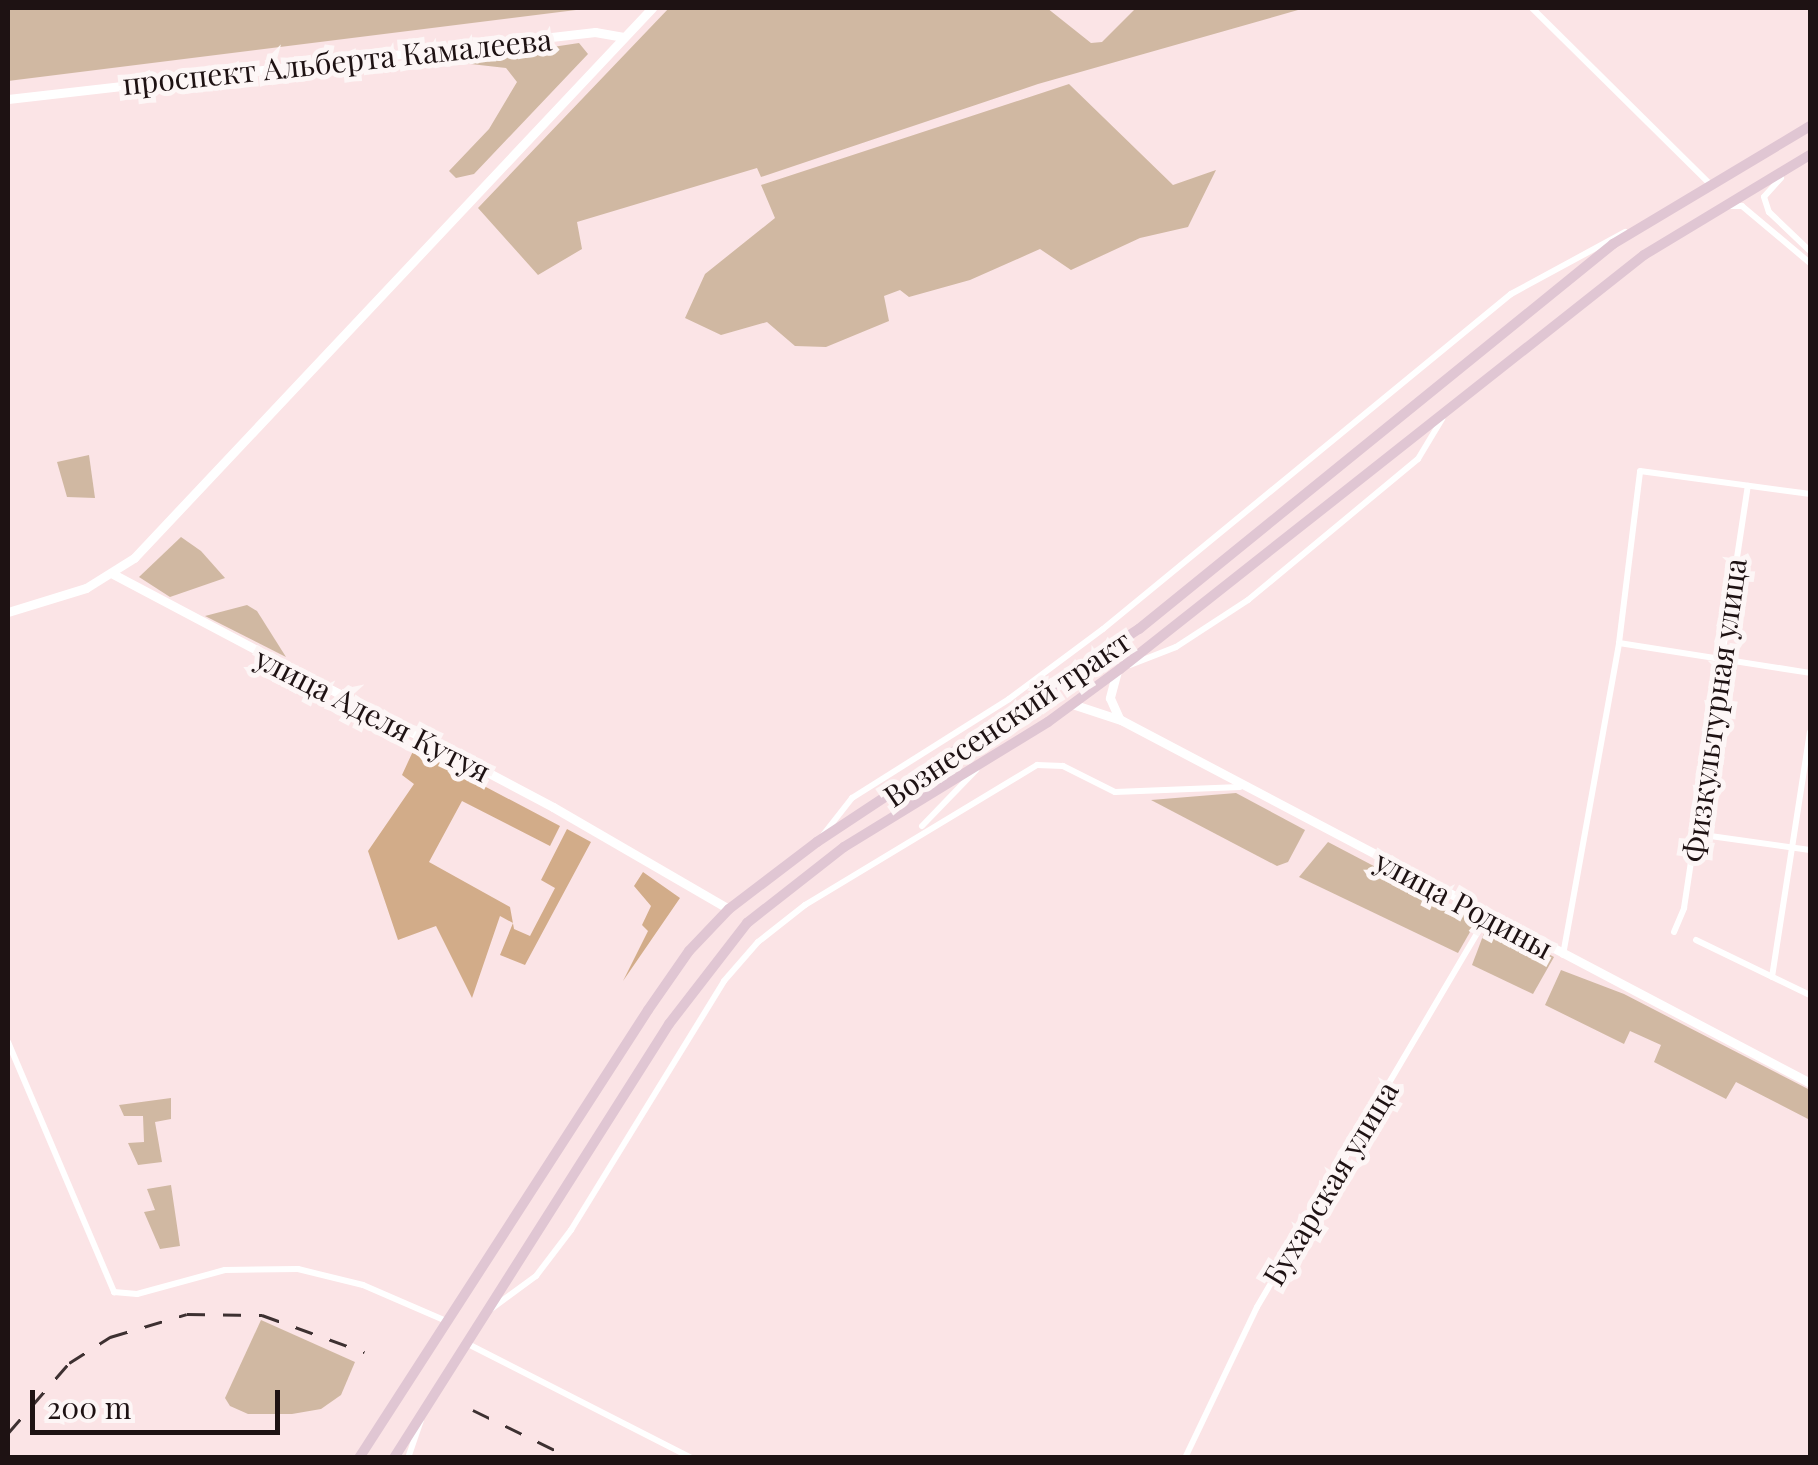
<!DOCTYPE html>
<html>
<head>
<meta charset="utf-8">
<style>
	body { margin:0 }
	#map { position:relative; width:1818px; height:1465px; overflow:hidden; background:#fbe4e6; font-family:"Playfair Display",serif }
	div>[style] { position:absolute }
	.green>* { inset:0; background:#d0b8a2 }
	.forest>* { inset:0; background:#d2ac89 }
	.street>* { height:6px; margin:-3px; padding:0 3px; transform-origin:3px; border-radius:3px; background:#fff }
	.secondary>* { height:9px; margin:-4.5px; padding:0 4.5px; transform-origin:4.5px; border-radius:4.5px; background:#fff }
	.primary>* { height:10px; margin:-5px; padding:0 5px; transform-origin:5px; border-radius:5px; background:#e0c6d3 }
	.rail>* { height:2.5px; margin-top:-1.25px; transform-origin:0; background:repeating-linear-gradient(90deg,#3d3031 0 18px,transparent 0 36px) }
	span { translate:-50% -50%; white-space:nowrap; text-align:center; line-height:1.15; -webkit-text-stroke:10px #fdf6f6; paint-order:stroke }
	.street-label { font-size:30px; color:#1e1213 }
	.frame { position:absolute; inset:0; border:10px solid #1e1213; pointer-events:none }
	.scale { position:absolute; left:30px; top:1390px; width:250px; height:45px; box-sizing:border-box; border:5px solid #1e1213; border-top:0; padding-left:12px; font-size:30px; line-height:35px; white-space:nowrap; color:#1e1213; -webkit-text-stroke:8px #fdf6f6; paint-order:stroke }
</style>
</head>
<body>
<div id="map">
	<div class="green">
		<div style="clip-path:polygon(8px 8px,592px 8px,8px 81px)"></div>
		<div style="clip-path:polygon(669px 8px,1047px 8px,1091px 43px,1102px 42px,1136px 8px,1305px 8px,1038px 84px,761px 177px,757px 168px,577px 222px,582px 249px,538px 275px,478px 208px)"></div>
		<div style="clip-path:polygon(579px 43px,588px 54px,474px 174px,456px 178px,449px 171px,489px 129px,517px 82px,506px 68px,453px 62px)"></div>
		<div style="clip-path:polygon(1069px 84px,1173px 185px,1216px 170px,1188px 227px,1140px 238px,1071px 270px,1040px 249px,970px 280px,909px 297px,900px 290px,884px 296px,889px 321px,826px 347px,795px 346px,767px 322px,721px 335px,685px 318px,705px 274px,775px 218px,761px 185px)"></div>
		<div style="clip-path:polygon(89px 455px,95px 498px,67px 497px,57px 462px)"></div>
		<div style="clip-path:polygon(181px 537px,201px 551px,225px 578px,170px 597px,139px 577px)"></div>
		<div style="clip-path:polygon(247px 605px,257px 611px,286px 657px,205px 616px)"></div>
		<div style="clip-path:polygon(1236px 793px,1305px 830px,1288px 862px,1277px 866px,1151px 800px)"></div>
		<div style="clip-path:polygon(1328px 842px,1471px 917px,1474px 925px,1458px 953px,1299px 877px)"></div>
		<div style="clip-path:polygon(1495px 925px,1554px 957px,1533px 994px,1472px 965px,1486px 928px)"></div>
		<div style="clip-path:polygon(1561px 970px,1624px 994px,1810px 1090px,1810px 1120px,1736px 1082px,1726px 1099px,1654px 1062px,1661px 1045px,1630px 1031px,1624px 1044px,1545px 1005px)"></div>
		<div style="clip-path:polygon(171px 1098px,171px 1119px,155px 1122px,162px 1162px,138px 1165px,128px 1143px,144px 1142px,143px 1116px,124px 1116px,119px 1105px)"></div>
		<div style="clip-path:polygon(171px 1185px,180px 1246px,160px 1249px,144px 1212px,155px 1210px,147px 1189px)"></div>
		<div style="clip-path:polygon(261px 1320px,355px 1362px,341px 1395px,321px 1409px,292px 1414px,248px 1414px,230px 1406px,225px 1398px)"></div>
	</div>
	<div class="forest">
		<div style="clip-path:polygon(414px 749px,560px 826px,550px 846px,462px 801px,429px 862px,510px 907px,514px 929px,530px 936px,555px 888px,541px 880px,567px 829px,591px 842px,525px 965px,500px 955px,513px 923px,500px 916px,472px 998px,436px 926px,398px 940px,368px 851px,414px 784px,402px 775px)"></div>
		<div style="clip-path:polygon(643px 872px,680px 898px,623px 981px,648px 931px,642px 925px,651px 906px,634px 886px)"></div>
	</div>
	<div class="street">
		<div style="left:1532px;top:8px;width:247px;rotate:44.7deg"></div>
		<div style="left:1781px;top:178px;width:25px;rotate:132deg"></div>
		<div style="left:1764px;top:197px;width:16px;rotate:72deg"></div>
		<div style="left:1769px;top:212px;width:57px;rotate:43.6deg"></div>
		<div style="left:1729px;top:206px;width:13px"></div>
		<div style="left:1742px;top:206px;width:89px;rotate:40deg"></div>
		<div style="left:1619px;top:643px;width:193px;rotate:8.9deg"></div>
		<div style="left:1130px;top:665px;width:49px;rotate:-21.4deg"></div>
		<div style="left:1176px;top:647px;width:86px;rotate:-33.1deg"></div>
		<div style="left:1248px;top:600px;width:221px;rotate:-39.7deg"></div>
		<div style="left:1418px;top:459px;width:47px;rotate:-59deg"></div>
		<div style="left:922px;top:826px;width:78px;rotate:-46deg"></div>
		<div style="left:1696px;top:834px;width:115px;rotate:8deg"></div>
		<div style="left:823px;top:835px;width:47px;rotate:-51.9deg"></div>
		<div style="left:852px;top:798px;width:186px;rotate:-32.2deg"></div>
		<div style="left:1009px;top:699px;width:117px;rotate:-36.7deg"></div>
		<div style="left:1103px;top:629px;width:528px;rotate:-39.39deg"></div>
		<div style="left:1511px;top:294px;width:130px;rotate:-28.5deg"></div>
		<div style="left:1674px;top:932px;width:26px;rotate:-67deg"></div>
		<div style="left:1684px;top:908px;width:427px;rotate:-81.4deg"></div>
		<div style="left:1696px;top:940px;width:127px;rotate:25.8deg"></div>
		<div style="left:1563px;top:955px;width:317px;rotate:-79.8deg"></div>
		<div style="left:1619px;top:643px;width:173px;rotate:-83deg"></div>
		<div style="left:1640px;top:471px;width:172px;rotate:7.7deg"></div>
		<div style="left:1772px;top:977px;width:248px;rotate:-81.2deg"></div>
		<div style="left:8px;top:1042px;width:272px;rotate:67deg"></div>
		<div style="left:114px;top:1292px;width:23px;rotate:5deg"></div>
		<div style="left:137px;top:1294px;width:91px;rotate:-15.3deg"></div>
		<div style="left:225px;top:1270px;width:73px;rotate:-0.8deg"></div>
		<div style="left:298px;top:1269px;width:67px;rotate:13.8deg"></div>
		<div style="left:363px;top:1285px;width:90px;rotate:23.4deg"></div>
		<div style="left:491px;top:1309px;width:56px;rotate:-36.3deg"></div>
		<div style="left:536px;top:1276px;width:58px;rotate:-52.7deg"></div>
		<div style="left:571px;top:1230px;width:292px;rotate:-58.4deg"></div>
		<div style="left:724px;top:981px;width:52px;rotate:-48.9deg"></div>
		<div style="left:758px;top:942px;width:60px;rotate:-38.2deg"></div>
		<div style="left:805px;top:905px;width:271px;rotate:-31.1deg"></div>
		<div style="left:1037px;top:765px;width:26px;rotate:2deg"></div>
		<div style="left:1063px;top:766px;width:58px;rotate:26.6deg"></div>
		<div style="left:1115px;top:792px;width:125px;rotate:-2.3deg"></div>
		<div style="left:466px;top:1343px;width:254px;rotate:27deg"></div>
		<div style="left:408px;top:1458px;width:39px;rotate:-71deg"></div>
		<div style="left:1185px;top:1458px;width:167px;rotate:-64.5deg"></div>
		<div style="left:1257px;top:1307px;width:454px;rotate:-59.5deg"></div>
	</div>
	<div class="secondary">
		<div style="left:8px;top:99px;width:591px;rotate:-6.51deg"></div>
		<div style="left:595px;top:32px;width:29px;rotate:10deg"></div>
		<div style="left:113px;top:574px;width:498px;rotate:27.9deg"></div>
		<div style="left:553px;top:807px;width:203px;rotate:30.1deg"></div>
		<div style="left:8px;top:612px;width:82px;rotate:-17.1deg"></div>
		<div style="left:86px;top:588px;width:57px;rotate:-32deg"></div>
		<div style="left:134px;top:558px;width:756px;rotate:-46.72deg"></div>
		<div style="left:1117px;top:671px;width:28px;rotate:105deg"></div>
		<div style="left:1110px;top:698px;width:22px;rotate:66deg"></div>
		<div style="left:1072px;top:704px;width:52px;rotate:18.1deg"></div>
		<div style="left:1121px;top:720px;width:779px;rotate:27.78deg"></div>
	</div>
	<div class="primary">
		<div style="left:359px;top:1458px;width:533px;rotate:-57.17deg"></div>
		<div style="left:648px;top:1010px;width:72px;rotate:-55.2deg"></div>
		<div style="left:689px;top:951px;width:58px;rotate:-46.4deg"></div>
		<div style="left:729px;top:909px;width:111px;rotate:-37.3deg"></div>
		<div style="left:817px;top:842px;width:386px;rotate:-33.5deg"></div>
		<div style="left:1139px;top:629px;width:611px;rotate:-39.08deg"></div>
		<div style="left:1613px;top:244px;width:230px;rotate:-30.9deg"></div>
		<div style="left:394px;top:1458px;width:514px;rotate:-57.64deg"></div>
		<div style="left:669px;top:1024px;width:128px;rotate:-52.3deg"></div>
		<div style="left:747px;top:923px;width:123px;rotate:-38.1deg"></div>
		<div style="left:844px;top:847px;width:239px;rotate:-31.5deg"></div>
		<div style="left:1048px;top:722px;width:89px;rotate:-36.4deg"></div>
		<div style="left:1120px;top:669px;width:668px;rotate:-38.31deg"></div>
		<div style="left:1644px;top:255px;width:194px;rotate:-31.1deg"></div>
	</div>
	<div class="rail">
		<div style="left:473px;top:1410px;width:109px;rotate:26.1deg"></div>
		<div style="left:8px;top:1433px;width:93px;rotate:-48.9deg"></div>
		<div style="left:69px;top:1363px;width:49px;rotate:-32.4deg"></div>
		<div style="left:110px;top:1337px;width:80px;rotate:-16.6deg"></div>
		<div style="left:187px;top:1314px;width:75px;rotate:0.8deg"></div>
		<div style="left:262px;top:1315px;width:109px;rotate:19.9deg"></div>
	</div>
	<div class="street-label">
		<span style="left:337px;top:61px;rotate:-6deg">проспект Альберта Камалеева</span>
		<span style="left:1714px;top:710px;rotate:-82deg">Физкультурная улица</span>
		<span style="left:373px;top:714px;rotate:27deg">улица Аделя Кутуя</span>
		<span style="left:1007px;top:718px;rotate:-34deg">Вознесенский тракт</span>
		<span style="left:1464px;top:904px;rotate:28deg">улица Родины</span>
		<span style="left:1330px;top:1183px;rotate:-59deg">Бухарская улица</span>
	</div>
	<div class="frame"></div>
	<div class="scale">200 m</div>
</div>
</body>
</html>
